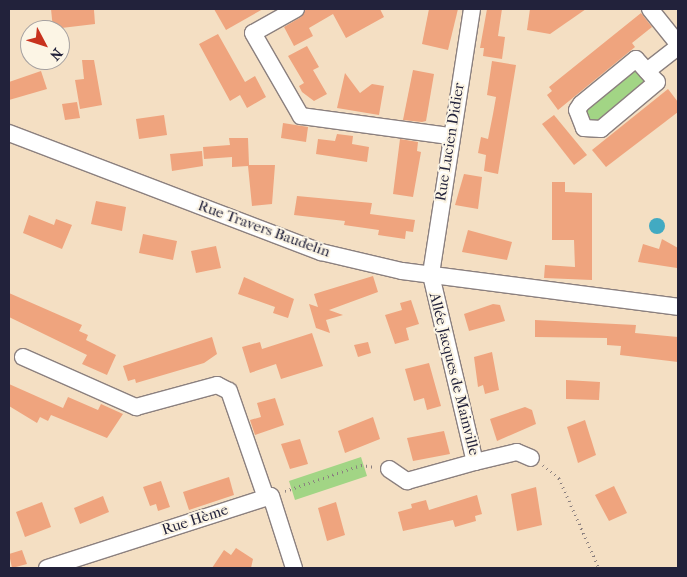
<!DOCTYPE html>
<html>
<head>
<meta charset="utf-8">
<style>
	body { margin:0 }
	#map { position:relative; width:687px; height:577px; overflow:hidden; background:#f4dfc3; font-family:"IM FELL French Canon",serif }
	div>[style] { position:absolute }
	.green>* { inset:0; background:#a2d585 }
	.water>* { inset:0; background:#42aac2 }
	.round { border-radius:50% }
	.building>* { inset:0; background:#efa47e }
	.path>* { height:2.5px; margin-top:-1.25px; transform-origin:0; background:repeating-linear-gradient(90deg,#8b807f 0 1px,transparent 0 5px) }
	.roads { filter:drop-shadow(1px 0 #8b807f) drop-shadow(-1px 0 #8b807f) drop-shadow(0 1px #8b807f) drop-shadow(0 -1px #8b807f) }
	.minor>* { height:16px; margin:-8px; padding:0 8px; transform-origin:8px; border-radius:8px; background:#fff }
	span { translate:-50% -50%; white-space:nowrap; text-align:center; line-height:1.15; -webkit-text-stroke:4px #fcf5e5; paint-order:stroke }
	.street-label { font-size:15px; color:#22223b }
	.frame { position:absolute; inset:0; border:10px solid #22223b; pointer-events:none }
	.north { position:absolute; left:20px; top:20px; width:50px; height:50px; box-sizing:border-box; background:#fcf5e5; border:1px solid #a5a1a1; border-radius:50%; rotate:130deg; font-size:14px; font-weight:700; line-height:20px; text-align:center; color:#22223b }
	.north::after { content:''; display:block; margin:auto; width:18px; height:22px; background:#c8321e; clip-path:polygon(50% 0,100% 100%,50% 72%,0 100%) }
</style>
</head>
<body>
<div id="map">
	<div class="green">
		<div style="clip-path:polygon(635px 62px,652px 82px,595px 123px,587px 121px,584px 105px)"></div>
		<div style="clip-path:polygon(361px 457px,367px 476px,295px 500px,289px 481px)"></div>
	</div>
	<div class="water">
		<div class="round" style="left:649px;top:218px;width:16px;height:16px"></div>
	</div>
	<div class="building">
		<div style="clip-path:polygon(51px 9px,94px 10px,95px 24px,53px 29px)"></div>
		<div style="clip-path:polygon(214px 9px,263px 9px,226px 30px)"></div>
		<div style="clip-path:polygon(306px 9px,380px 9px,384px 17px,346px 38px,333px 14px,309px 28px,313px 36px,294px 46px,284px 27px,301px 17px)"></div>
		<div style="clip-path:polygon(429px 9px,458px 9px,448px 50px,422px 44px)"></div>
		<div style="clip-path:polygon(487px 9px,502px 9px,498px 36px,505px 37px,502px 59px,483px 56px,484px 48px,480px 48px)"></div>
		<div style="clip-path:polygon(530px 9px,586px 9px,550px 34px,527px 30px)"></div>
		<div style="clip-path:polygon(641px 13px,652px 27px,632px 43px,635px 47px,558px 110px,547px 95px,552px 91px,549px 87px)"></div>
		<div style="clip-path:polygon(218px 34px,245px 82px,255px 76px,266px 97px,247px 108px,240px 95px,230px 101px,199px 44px)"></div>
		<div style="clip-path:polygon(307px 46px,319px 67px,313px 70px,327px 94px,314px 101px,302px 92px,299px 86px,304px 83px,288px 56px)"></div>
		<div style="clip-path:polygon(82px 60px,94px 60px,102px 105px,80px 109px,75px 80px,84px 79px)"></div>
		<div style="clip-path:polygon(492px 61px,516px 65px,498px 174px,484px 171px,486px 155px,478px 153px,481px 137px,488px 139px,493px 114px,496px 97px,487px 95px)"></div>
		<div style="clip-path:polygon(413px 70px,434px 74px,426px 121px,422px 122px,403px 120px)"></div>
		<div style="clip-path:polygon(41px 71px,47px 89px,9px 100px,9px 82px)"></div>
		<div style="clip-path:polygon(345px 73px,360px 93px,372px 84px,384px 86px,379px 115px,337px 108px)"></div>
		<div style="clip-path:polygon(668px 89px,678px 102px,678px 112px,606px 167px,592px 150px)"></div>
		<div style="clip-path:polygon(77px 102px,80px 118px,65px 120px,62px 104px)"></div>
		<div style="clip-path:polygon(164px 115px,167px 135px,139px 139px,136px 119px)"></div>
		<div style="clip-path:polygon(554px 115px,587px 155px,574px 165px,542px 124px)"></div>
		<div style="clip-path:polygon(283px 123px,308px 127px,306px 142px,281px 138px)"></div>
		<div style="clip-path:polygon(337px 134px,353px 136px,352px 144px,369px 147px,367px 162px,316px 154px,318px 139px,335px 141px)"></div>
		<div style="clip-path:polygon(229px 138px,248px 138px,249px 165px,275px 165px,272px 204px,252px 206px,248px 166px,232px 167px,232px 157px,204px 159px,203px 147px,230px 145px)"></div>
		<div style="clip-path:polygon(400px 139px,418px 142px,417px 151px,421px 152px,413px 197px,393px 194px)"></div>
		<div style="clip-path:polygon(202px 151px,203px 166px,172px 171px,170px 154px)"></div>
		<div style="clip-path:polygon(464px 174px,482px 177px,478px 209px,455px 205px)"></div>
		<div style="clip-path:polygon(552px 182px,565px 182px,565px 192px,592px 193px,592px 280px,544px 278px,545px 265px,575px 267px,574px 240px,552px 240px)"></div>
		<div style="clip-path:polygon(297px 196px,372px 203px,370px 214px,415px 220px,413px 232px,406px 231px,405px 239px,378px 235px,379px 230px,344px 225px,345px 221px,294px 215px)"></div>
		<div style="clip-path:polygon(96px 201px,126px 207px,122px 231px,91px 224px)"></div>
		<div style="clip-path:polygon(29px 215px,54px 225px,56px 219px,72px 225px,62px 249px,23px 233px)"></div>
		<div style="clip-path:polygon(468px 230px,512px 242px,507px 260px,462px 252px)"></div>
		<div style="clip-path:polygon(143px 234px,177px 241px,173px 260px,139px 253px)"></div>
		<div style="clip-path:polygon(662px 239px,678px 248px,677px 268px,638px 262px,643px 244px,659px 249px)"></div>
		<div style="clip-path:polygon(216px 246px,221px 268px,196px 273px,191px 251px)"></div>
		<div style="clip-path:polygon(373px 276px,378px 292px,329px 310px,343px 315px,326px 320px,330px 333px,316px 328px,309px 304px,318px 307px,314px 294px)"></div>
		<div style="clip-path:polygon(244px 277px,294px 299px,288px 318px,273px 313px,275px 307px,238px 294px)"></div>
		<div style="clip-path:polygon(9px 293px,82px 325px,79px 331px,88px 335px,86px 340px,116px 355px,107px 375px,82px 364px,87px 355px,9px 317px)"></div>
		<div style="clip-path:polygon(411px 300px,419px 324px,406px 328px,409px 340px,395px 344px,385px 315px,402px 310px,400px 303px)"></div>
		<div style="clip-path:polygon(493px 304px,500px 305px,505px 321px,469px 331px,464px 314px)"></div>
		<div style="clip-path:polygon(535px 320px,636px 325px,635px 333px,678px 337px,678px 362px,620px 355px,621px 346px,607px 345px,607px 338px,535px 337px)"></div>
		<div style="clip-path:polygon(312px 333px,323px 366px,281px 379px,276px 364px,250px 373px,242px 347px,260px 342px,262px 349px)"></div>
		<div style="clip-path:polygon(212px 337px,217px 354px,204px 363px,136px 383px,135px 379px,128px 381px,123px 366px)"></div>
		<div style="clip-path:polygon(368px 342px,371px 353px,358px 357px,354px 345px)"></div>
		<div style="clip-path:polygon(492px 352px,499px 390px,485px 394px,483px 385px,478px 387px,474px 357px)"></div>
		<div style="clip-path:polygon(429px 363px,441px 406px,427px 410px,424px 398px,414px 401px,405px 369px)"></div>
		<div style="clip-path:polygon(566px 380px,600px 382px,599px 400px,566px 399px)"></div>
		<div style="clip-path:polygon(9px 384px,63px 408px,68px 397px,98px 410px,101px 404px,123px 414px,107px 438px,51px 415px,48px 421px,40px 417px,37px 423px,9px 406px)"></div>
		<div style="clip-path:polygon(275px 398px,284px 425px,255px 435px,250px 420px,261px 417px,257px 403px)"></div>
		<div style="clip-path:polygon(525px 407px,532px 410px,536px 424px,497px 441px,490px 419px)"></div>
		<div style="clip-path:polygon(373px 417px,380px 439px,345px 453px,338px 431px)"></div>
		<div style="clip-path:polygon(585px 420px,596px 455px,578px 463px,567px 427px)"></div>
		<div style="clip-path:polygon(444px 431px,450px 454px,413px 461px,407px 438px)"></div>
		<div style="clip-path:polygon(300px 439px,308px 464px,290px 469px,281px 444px)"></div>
		<div style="clip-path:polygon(229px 477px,234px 495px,189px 510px,183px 492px)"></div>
		<div style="clip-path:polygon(161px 481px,170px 507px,158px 511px,156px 504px,150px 506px,143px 487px)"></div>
		<div style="clip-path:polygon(614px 486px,627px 513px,609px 521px,595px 495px)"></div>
		<div style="clip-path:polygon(536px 487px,542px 525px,517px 531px,511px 494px)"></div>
		<div style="clip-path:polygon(477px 495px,482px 514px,475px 516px,476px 521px,455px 527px,453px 520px,403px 531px,398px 512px,412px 508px,411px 504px,426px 500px,429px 510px)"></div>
		<div style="clip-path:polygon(103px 496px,109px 512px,80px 524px,74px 508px)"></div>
		<div style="clip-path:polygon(42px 502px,51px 527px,25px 537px,16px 512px)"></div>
		<div style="clip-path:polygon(336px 502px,345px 535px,327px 541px,318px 508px)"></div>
		<div style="clip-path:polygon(236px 548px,253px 559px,251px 568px,212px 568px,224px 550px,231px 555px)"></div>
		<div style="clip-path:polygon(22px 550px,27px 564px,12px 568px,9px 554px)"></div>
	</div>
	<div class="path">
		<div style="left:543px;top:465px;width:21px;rotate:39deg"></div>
		<div style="left:559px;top:478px;width:98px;rotate:66deg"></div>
		<div style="left:285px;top:491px;width:80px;rotate:-18.9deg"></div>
		<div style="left:361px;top:465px;width:14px;rotate:8deg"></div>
	</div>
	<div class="roads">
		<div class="minor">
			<div style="left:296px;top:9px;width:49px;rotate:150.8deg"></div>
			<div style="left:253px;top:33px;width:96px;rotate:60deg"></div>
			<div style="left:301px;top:116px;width:149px;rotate:7.7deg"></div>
			<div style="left:472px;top:9px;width:269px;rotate:98.8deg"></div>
			<div style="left:431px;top:275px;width:192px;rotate:76.8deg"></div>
			<div style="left:475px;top:462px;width:43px;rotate:-13.4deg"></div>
			<div style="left:517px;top:452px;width:15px;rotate:23deg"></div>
			<div style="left:650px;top:9px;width:45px;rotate:51.3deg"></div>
			<div style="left:636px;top:59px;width:31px;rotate:48deg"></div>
			<div style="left:657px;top:82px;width:73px;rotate:140deg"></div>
			<div style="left:601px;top:129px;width:17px;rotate:-177deg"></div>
			<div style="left:584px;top:128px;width:19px;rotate:-111deg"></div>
			<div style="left:577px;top:110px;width:7px;rotate:-56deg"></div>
			<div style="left:581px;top:104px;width:71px;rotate:-39.3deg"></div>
			<div style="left:647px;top:71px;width:39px;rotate:-38deg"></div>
			<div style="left:9px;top:133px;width:334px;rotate:20.9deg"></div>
			<div style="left:321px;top:252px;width:83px;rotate:13.2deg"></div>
			<div style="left:402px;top:271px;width:278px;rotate:7.4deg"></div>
			<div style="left:23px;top:357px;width:124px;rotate:23.9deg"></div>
			<div style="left:136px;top:407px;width:84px;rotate:-15.2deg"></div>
			<div style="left:217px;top:385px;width:13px;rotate:27deg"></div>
			<div style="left:229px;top:391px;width:113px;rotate:70.9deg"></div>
			<div style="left:389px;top:469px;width:22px;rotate:34deg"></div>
			<div style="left:407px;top:481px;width:71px;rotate:-15.6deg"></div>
			<div style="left:47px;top:568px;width:235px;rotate:-17.8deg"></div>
			<div style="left:271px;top:496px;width:76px;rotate:72.3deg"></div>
		</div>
	</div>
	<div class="street-label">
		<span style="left:450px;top:142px;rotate:-81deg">Rue Lucien Didier</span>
		<span style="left:264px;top:229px;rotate:20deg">Rue Travers Baudelin</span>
		<span style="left:454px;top:374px;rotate:76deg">Allée Jacques de Mainville</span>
		<span style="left:195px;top:520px;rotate:-18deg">Rue Hème</span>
	</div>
	<div class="frame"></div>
	<div class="north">N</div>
</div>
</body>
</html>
